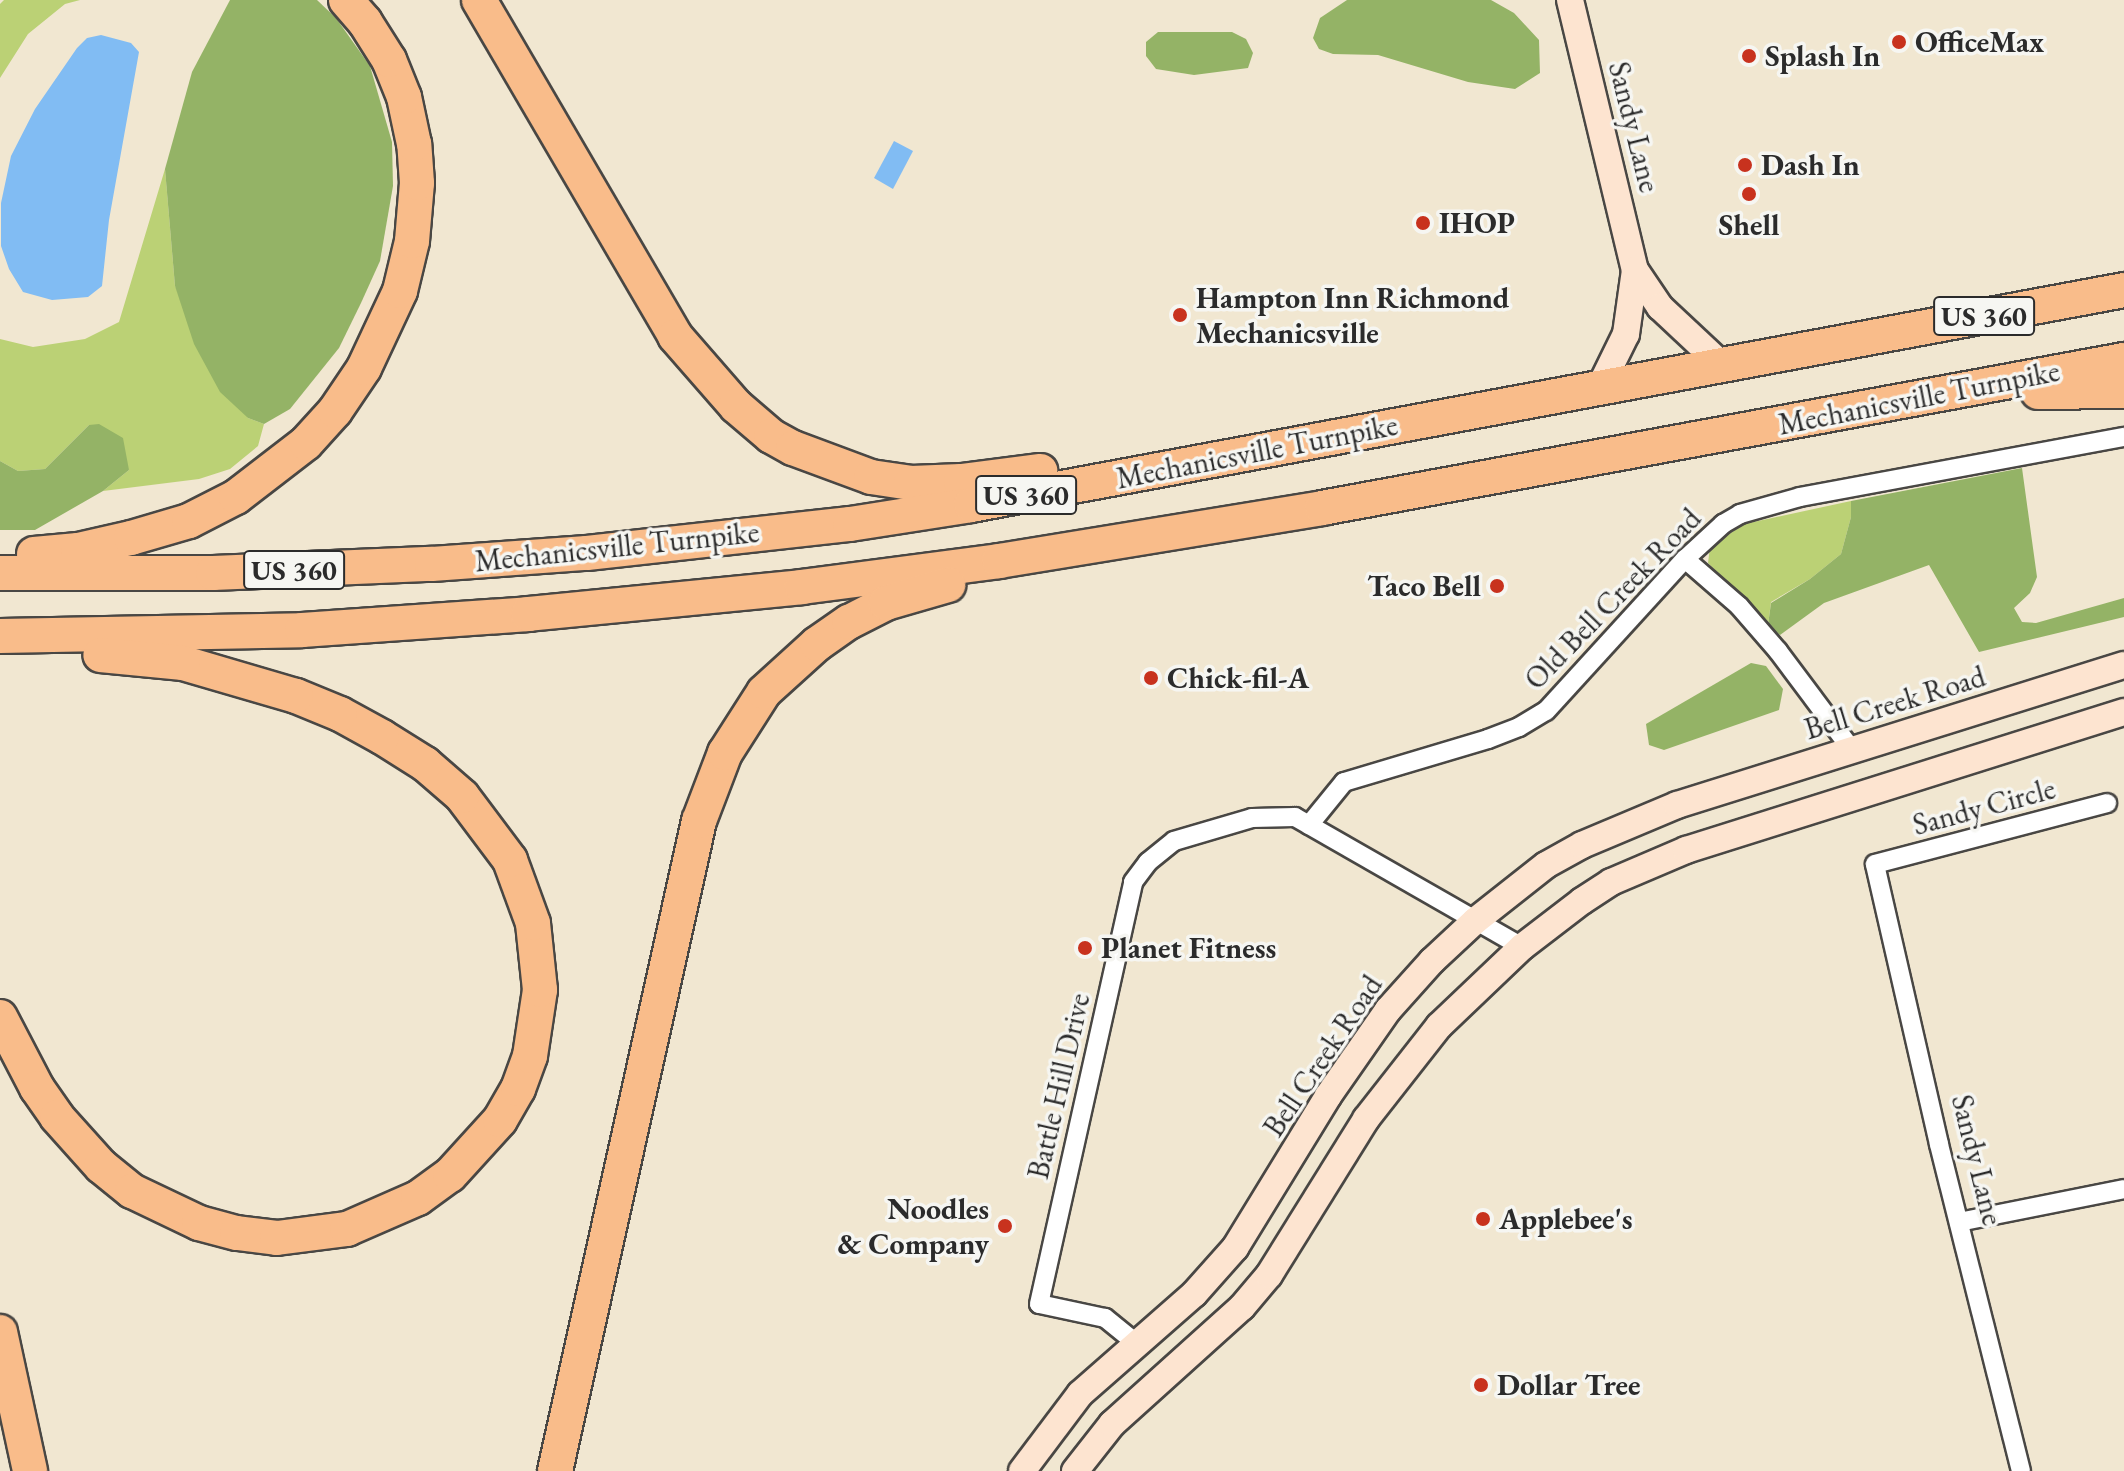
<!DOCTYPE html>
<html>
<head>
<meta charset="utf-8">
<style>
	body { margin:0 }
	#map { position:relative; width:2124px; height:1471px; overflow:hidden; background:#f1e7d1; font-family:"EB Garamond",serif }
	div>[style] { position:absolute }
	.green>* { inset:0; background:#bbd175 }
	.forest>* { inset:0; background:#94b366 }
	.water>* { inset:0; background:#81bcf3 }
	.roads { filter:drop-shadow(2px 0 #494744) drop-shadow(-2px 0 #494744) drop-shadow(0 2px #494744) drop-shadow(0 -2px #494744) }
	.street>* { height:18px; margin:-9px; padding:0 9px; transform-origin:9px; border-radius:9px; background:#fff }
	.secondary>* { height:26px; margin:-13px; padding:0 13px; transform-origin:13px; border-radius:13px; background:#fde4d0 }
	.highway>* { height:34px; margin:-17px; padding:0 17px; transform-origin:17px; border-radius:17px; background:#f9bc8a }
	.dots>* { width:22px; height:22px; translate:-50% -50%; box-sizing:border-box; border:4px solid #f6f6f2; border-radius:50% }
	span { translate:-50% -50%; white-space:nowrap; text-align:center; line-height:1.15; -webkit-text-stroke:7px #f6f6f2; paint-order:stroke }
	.shield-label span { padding:2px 6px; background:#f6f6f2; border:2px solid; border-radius:6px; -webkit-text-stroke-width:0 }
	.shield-label { font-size:28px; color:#2b2b2b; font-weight:700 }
	.poi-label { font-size:30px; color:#2b2b2b; font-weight:700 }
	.left { translate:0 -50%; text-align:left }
	.right { translate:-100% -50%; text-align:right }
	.street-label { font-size:30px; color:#2b2b2b }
</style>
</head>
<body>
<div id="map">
	<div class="green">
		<div style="clip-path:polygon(4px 0,80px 0,65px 4px,28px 34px,0 78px,0 4px)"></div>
		<div style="clip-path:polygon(165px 169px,175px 286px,248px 418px,264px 424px,258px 446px,230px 469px,199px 479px,103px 491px,129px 470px,89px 425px,45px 469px,18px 471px,0 461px,0 339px,33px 347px,85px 339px,119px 322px)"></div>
		<div style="clip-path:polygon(1851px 501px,1851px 517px,1841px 554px,1810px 579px,1771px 602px,1768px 625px,1708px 563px,1710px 547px,1744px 524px)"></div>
	</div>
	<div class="forest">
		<div style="clip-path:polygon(230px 0,317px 0,336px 18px,370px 66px,392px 142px,393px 186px,380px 261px,361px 303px,339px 348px,290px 409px,264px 424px,248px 418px,220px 392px,194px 344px,175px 286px,165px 169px,192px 72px)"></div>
		<div style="clip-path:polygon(1347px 0,1491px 0,1514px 13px,1539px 40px,1540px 73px,1515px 89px,1468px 82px,1378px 55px,1333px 54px,1319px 49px,1313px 38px,1320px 18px)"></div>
		<div style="clip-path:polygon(1158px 32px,1232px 32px,1246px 39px,1253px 53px,1248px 68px,1194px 75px,1156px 69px,1146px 56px,1146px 42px)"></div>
		<div style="clip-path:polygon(99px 424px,123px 438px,129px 470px,103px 491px,35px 530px,0 530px,0 461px,18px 471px,45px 469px,89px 425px)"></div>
		<div style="clip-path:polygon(2022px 468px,2037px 577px,2030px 593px,2014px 608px,2022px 622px,2036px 623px,2124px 598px,2124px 617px,1979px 652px,1929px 565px,1824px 603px,1780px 635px,1768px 625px,1771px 603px,1810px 579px,1841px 554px,1851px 517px,1851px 501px)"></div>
		<div style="clip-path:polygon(1751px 663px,1766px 666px,1783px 689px,1779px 710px,1664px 750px,1649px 745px,1646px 724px)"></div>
	</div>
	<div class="water">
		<div style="clip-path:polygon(101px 35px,131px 43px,139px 52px,109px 220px,102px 286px,88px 297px,52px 300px,23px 292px,9px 269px,1px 246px,1px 203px,11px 156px,35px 109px,77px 48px,87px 38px)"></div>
		<div style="clip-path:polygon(894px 141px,913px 151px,893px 189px,874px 178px)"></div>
	</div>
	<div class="roads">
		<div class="street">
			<div style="left:1685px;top:559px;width:72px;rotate:41deg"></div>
			<div style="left:1739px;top:606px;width:60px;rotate:49.1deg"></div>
			<div style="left:1778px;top:651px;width:124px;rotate:53.2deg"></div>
			<div style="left:1309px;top:825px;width:55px;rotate:-50.9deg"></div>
			<div style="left:1344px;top:782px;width:150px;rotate:-16.6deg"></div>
			<div style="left:1488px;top:739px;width:33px;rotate:-21deg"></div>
			<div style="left:1519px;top:727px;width:31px;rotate:-31deg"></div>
			<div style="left:1546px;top:711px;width:206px;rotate:-47.6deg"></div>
			<div style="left:1685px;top:559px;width:52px;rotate:-42.6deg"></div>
			<div style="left:1723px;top:524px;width:20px;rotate:-30deg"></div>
			<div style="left:1740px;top:514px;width:62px;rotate:-15.8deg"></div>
			<div style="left:1800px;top:497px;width:330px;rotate:-10.5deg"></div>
			<div style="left:1959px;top:1222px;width:168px;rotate:-11.3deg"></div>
			<div style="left:1136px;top:1343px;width:40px;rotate:-141deg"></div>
			<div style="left:1105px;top:1318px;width:67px;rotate:-168deg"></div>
			<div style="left:1039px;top:1304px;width:432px;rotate:-77.4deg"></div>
			<div style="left:1133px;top:882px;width:25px;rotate:-53deg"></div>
			<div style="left:1148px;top:862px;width:33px;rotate:-39deg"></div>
			<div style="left:1174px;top:841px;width:81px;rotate:-16.4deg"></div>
			<div style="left:1252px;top:818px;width:43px;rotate:-1.3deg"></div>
			<div style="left:1295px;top:817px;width:262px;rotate:29.8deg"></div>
			<div style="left:2021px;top:1471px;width:337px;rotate:-104.1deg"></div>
			<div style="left:1939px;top:1144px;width:287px;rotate:-102.9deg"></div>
			<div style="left:1875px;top:864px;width:240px;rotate:-14.7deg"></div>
		</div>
		<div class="secondary">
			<div style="left:1570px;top:0;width:278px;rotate:76.5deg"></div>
			<div style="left:1635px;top:270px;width:65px;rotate:98deg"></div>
			<div style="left:1626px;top:334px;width:61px;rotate:116.1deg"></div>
			<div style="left:1635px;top:270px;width:45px;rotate:56deg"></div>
			<div style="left:1660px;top:307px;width:85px;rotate:43.1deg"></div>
			<div style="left:1022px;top:1471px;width:96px;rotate:-53deg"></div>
			<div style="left:1080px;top:1394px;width:152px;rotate:-41.3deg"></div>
			<div style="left:1194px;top:1294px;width:62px;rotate:-48.3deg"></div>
			<div style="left:1235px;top:1248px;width:178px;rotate:-58.5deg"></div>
			<div style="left:1328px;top:1096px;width:105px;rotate:-55.1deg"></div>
			<div style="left:1388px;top:1010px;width:66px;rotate:-48.1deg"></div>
			<div style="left:1432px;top:961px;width:59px;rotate:-42.9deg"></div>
			<div style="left:1475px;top:921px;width:90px;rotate:-38.3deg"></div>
			<div style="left:1546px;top:865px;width:41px;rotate:-29.1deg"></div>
			<div style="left:1582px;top:845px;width:103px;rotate:-22.8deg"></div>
			<div style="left:1677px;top:805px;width:468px;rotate:-17.4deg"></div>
			<div style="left:1075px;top:1471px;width:60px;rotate:-51.8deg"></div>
			<div style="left:1112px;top:1424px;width:175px;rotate:-42deg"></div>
			<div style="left:1242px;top:1307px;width:42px;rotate:-49.8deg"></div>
			<div style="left:1269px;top:1275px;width:184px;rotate:-58.1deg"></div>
			<div style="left:1366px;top:1119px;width:118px;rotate:-51.9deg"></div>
			<div style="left:1439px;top:1026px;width:115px;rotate:-43.6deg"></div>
			<div style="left:1522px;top:947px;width:76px;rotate:-37.5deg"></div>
			<div style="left:1582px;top:901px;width:35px;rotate:-33deg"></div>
			<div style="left:1611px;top:882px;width:82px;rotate:-23.1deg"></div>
			<div style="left:1686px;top:850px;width:459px;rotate:-17.5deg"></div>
		</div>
		<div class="highway">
			<div style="left:479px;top:0;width:389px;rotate:59.7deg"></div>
			<div style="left:675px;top:336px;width:93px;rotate:48.9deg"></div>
			<div style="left:736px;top:406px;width:46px;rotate:40.6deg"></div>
			<div style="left:771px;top:436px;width:25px;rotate:29deg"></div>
			<div style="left:793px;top:448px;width:83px;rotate:20.4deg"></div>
			<div style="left:871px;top:477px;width:40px;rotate:8.5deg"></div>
			<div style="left:911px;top:483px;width:50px;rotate:-2.3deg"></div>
			<div style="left:961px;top:481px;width:80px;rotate:-7.2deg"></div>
			<div style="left:2038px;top:392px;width:86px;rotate:-0.7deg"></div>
			<div style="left:34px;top:554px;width:44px;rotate:-5.2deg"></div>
			<div style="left:78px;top:550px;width:54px;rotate:-12.8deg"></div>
			<div style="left:131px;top:538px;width:60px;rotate:-16.3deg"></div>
			<div style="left:189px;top:521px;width:53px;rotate:-27.1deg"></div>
			<div style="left:236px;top:497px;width:88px;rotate:-37.6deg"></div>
			<div style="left:306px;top:443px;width:43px;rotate:-47.8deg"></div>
			<div style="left:335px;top:411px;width:52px;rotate:-56deg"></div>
			<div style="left:364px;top:368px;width:85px;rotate:-64.9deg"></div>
			<div style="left:400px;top:291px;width:51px;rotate:-76.5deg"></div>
			<div style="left:412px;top:241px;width:58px;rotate:-85.1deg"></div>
			<div style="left:417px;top:183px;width:39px;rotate:-94deg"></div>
			<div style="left:414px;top:144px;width:48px;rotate:-102deg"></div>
			<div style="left:404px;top:97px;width:40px;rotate:-112deg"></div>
			<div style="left:389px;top:60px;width:45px;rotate:-122.3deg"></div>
			<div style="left:365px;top:22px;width:29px;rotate:-131deg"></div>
			<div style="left:0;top:573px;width:213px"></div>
			<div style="left:213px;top:573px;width:219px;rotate:-2.4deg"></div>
			<div style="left:432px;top:564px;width:155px;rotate:-4.1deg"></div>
			<div style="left:587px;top:553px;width:265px;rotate:-6.3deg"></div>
			<div style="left:850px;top:524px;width:122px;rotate:-8.9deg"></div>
			<div style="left:971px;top:505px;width:1173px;rotate:-10.56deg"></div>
			<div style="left:0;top:636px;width:302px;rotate:-1.1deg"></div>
			<div style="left:302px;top:630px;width:227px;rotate:-4deg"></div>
			<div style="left:528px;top:614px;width:275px;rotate:-5.6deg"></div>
			<div style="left:802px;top:587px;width:199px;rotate:-7.5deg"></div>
			<div style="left:999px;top:561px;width:327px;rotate:-9.3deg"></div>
			<div style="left:1322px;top:508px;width:816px;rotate:-10.46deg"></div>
			<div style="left:0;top:1017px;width:80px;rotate:62.5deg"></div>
			<div style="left:37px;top:1088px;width:35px;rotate:55deg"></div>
			<div style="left:57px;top:1117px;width:66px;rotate:48.1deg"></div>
			<div style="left:101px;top:1166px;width:40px;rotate:39deg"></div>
			<div style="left:132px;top:1191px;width:74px;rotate:25.5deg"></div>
			<div style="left:199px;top:1223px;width:39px;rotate:15deg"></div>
			<div style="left:237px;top:1233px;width:40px;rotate:7.1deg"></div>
			<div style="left:277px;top:1238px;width:71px;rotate:-7.3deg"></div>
			<div style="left:347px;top:1229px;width:77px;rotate:-23.6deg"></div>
			<div style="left:418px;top:1198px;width:39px;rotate:-36deg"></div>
			<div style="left:450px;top:1175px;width:74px;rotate:-47.7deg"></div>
			<div style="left:500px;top:1120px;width:36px;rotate:-60deg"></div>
			<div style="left:518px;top:1089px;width:35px;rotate:-70deg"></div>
			<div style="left:530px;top:1056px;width:67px;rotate:-81.4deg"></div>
			<div style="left:540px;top:990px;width:67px;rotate:-96deg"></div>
			<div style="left:533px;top:923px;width:67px;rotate:-110.1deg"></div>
			<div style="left:510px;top:860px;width:80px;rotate:-126.9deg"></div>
			<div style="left:462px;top:796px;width:49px;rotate:-139.1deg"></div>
			<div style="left:425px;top:764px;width:51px;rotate:-147.9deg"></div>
			<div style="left:382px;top:737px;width:48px;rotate:-151.3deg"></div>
			<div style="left:340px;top:714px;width:48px;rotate:-157.8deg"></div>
			<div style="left:296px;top:696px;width:118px;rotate:-163.7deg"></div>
			<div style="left:183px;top:663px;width:83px;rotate:-174.5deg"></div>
			<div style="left:0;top:1332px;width:142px;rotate:77.8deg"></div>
			<div style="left:555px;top:1471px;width:666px;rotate:-77.51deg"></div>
			<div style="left:699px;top:821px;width:73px;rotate:-69.1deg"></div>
			<div style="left:725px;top:753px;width:72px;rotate:-57.4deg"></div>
			<div style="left:764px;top:692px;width:72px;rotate:-42.2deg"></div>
			<div style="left:817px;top:644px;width:39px;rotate:-35deg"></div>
			<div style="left:849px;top:622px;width:42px;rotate:-27.2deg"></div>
			<div style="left:886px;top:603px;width:65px;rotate:-16.2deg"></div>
		</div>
	</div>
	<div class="dots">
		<div style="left:1899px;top:42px;background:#c8321e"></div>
		<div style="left:1749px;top:56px;background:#c8321e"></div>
		<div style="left:1745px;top:165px;background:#c8321e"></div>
		<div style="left:1749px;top:194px;background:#c8321e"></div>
		<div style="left:1423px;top:223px;background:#c8321e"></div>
		<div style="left:1180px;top:315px;background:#c8321e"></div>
		<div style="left:1497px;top:586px;background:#c8321e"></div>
		<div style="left:1151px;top:678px;background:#c8321e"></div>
		<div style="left:1085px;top:948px;background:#c8321e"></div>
		<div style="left:1483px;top:1219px;background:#c8321e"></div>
		<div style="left:1005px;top:1226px;background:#c8321e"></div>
		<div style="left:1481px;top:1385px;background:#c8321e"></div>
	</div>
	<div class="shield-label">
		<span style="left:1984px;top:316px">US 360</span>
		<span style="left:1026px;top:495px">US 360</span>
		<span style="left:294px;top:570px">US 360</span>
	</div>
	<div class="poi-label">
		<span class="left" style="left:1915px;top:42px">OfficeMax</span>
		<span class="left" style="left:1765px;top:56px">Splash In</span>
		<span class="left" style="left:1761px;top:165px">Dash In</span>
		<span class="left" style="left:1439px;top:223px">IHOP</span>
		<span style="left:1749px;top:225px">Shell</span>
		<span class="left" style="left:1196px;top:315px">Hampton Inn Richmond<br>Mechanicsville</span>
		<span class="right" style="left:1481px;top:586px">Taco Bell</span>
		<span class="left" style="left:1167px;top:678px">Chick-fil-A</span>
		<span class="left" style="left:1101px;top:948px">Planet Fitness</span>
		<span class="right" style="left:989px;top:1226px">Noodles<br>&amp; Company</span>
		<span class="left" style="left:1499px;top:1219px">Applebee's</span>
		<span class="left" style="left:1497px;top:1385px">Dollar Tree</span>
	</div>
	<div class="street-label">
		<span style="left:1634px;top:127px;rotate:76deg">Sandy Lane</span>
		<span style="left:1919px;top:398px;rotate:-11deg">Mechanicsville Turnpike</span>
		<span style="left:1257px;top:452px;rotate:-11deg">Mechanicsville Turnpike</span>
		<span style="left:617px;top:547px;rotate:-6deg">Mechanicsville Turnpike</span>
		<span style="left:1613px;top:599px;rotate:-46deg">Old Bell Creek Road</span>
		<span style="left:1895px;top:703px;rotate:-17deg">Bell Creek Road</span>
		<span style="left:1984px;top:807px;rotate:-15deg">Sandy Circle</span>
		<span style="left:1323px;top:1056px;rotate:-56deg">Bell Creek Road</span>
		<span style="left:1059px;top:1086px;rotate:-77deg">Battle Hill Drive</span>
		<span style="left:1977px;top:1160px;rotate:76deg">Sandy Lane</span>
	</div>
</div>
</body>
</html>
